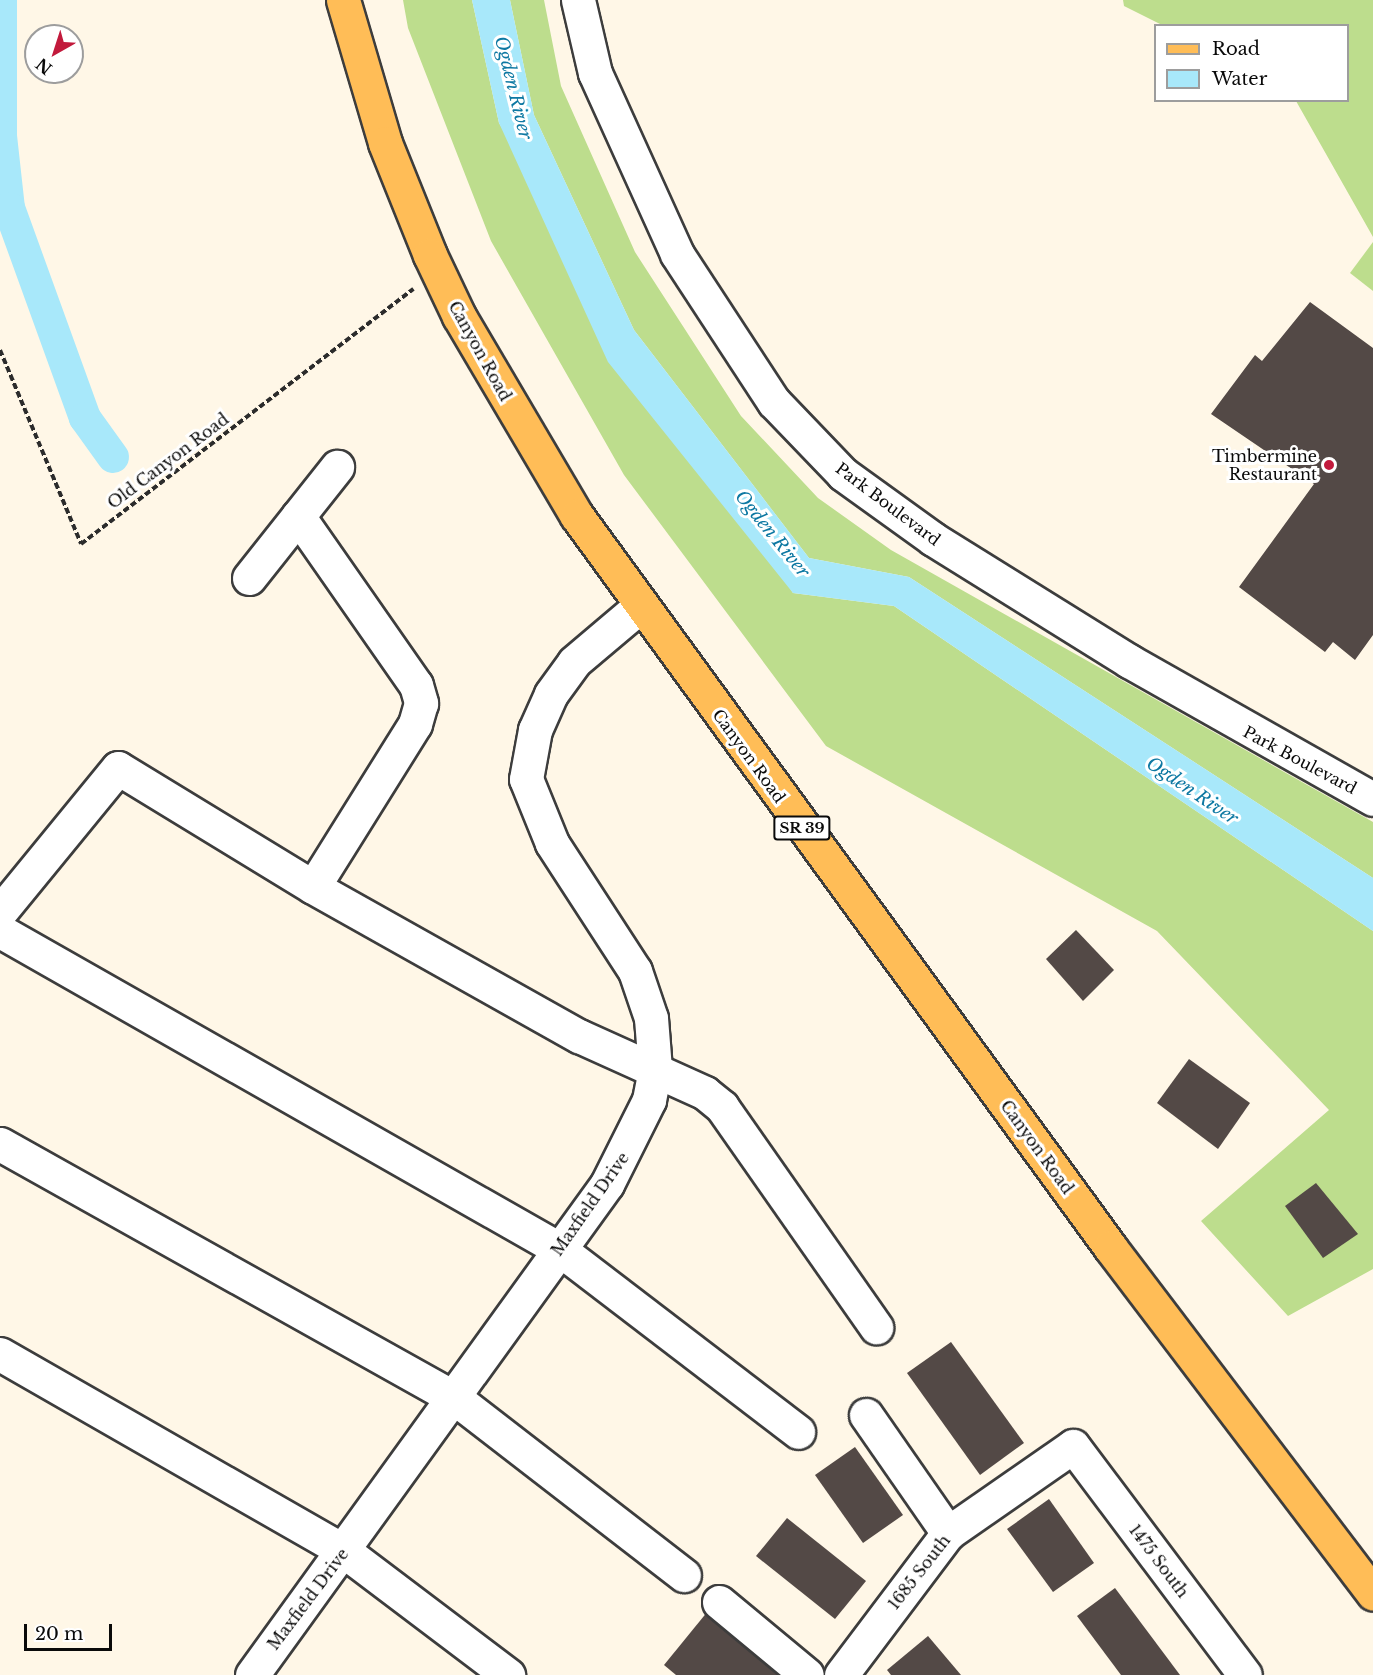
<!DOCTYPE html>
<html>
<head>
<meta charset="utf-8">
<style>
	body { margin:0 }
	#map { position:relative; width:1373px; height:1675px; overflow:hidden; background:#fff7e7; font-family:"Libre Baskerville",serif }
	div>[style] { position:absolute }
	.forest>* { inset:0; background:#bddd8d }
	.water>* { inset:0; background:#a8e8fa }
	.canal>* { height:32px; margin:-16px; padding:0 16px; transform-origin:16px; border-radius:16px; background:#a8e8fa }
	.building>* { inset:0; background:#534946 }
	.path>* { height:4px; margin-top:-2px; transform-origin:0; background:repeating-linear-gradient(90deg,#2c2c2c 0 6px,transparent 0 9px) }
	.roads { filter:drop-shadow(2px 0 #3d3d3d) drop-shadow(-2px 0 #3d3d3d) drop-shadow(0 2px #3d3d3d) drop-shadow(0 -2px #3d3d3d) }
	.minor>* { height:33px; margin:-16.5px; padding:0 16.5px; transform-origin:16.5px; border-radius:16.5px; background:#fff }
	.major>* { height:33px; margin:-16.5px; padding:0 16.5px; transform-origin:16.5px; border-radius:16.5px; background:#ffbd57 }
	.dots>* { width:16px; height:16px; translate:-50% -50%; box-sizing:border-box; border:3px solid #fff; border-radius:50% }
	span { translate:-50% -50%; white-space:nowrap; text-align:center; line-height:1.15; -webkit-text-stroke:6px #fff; paint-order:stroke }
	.shield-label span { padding:2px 4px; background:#fff; border:2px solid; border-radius:4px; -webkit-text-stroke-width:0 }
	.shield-label { font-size:15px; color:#0a0a0a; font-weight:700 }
	.street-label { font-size:16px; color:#0a0a0a }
	.poi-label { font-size:16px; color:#0a0a0a }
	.right { translate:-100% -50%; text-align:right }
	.water-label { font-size:18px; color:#0d78a2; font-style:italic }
	.legend { position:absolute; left:1154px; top:24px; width:195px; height:78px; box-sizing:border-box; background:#fff; border:2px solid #9d9d9d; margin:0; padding:8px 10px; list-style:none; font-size:18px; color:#0a0a0a }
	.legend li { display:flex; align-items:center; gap:12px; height:30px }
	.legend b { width:30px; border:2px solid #9d9d9d }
	.north { position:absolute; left:24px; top:24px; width:60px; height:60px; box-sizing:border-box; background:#fff; border:2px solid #9d9d9d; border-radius:50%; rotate:219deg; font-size:16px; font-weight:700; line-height:24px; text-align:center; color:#0a0a0a }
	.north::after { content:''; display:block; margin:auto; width:21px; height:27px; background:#c21a3c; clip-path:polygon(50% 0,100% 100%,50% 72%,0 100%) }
	.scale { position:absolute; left:24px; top:1624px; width:88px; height:27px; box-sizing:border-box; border:3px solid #0a0a0a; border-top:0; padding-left:8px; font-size:18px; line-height:21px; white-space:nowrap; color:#0a0a0a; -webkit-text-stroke:4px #fff; paint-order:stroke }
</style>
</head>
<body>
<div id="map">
	<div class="forest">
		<div style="clip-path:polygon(403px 0,472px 0,499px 123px,793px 593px,894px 606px,1373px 931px,1373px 1269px,1288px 1316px,1201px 1221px,1329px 1110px,1157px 931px,826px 746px,624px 475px,491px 241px,408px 28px)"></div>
		<div style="clip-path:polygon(510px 0,544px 0,561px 86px,635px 252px,741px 416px,818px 498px,891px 550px,1373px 822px,1373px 878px,909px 577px,809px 558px,634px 330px,534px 115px)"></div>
		<div style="clip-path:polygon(1123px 0,1373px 0,1373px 237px,1296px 101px,1348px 100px,1348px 26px,1162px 25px,1124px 6px)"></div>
		<div style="clip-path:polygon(1373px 242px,1373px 291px,1350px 273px)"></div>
	</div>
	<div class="water">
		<div style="clip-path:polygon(472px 0,510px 0,534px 115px,634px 330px,809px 558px,909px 577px,1373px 878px,1373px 931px,894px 606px,793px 593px,608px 362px,499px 123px)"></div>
	</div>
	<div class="canal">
		<div style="left:1px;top:0;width:136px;rotate:90deg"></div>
		<div style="left:1px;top:136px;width:72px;rotate:83.7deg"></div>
		<div style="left:9px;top:208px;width:223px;rotate:70.1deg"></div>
		<div style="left:85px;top:418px;width:48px;rotate:54.3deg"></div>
	</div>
	<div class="building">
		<div style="clip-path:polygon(1310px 302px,1373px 348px,1373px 635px,1355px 660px,1333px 642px,1325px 652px,1239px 587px,1314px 484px,1211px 414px,1255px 355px,1262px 361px)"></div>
		<div style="clip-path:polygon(1076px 930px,1114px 970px,1083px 1001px,1046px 959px)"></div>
		<div style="clip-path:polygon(1189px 1059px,1250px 1103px,1218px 1149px,1157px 1103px)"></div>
		<div style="clip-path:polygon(1316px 1183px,1358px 1234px,1323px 1258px,1285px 1206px)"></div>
		<div style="clip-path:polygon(951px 1342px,1024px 1443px,980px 1475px,907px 1373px)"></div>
		<div style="clip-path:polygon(855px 1447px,903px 1515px,863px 1543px,815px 1475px)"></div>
		<div style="clip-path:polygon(1049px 1499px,1094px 1563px,1053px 1592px,1007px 1529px)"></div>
		<div style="clip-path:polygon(787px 1518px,866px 1581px,835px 1619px,756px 1556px)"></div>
		<div style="clip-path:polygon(1115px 1588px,1180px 1675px,1121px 1675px,1077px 1616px)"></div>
		<div style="clip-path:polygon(708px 1611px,787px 1675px,676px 1675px,664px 1665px)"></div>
		<div style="clip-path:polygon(928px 1636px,961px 1675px,891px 1675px,887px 1670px)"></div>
	</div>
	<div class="path">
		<div style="left:0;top:350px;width:210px;rotate:67.3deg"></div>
		<div style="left:81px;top:544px;width:419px;rotate:-37.5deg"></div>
	</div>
	<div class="roads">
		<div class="minor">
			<div style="left:578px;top:0;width:75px;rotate:76.9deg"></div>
			<div style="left:595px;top:73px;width:199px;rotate:65.6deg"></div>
			<div style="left:677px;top:254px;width:177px;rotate:56.8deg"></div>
			<div style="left:774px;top:402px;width:100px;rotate:46.2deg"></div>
			<div style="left:843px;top:474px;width:111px;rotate:35.8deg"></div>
			<div style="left:933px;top:539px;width:231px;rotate:31.9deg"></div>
			<div style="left:1129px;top:661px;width:280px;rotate:29.5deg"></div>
			<div style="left:298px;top:516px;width:206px;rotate:55.1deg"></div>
			<div style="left:416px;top:685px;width:19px;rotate:74deg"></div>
			<div style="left:421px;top:703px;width:22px;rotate:106deg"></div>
			<div style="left:415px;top:724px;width:192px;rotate:122deg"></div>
			<div style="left:249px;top:578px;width:142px;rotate:-51.6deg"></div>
			<div style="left:0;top:912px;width:186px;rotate:-50.7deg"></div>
			<div style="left:118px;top:768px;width:228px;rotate:31.4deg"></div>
			<div style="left:313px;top:887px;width:305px;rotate:29.3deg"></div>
			<div style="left:579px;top:1036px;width:138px;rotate:24.3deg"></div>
			<div style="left:705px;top:1093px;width:22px;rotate:39deg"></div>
			<div style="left:722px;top:1107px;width:269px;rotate:55deg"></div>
			<div style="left:0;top:931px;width:643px;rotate:29.63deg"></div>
			<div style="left:559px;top:1249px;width:301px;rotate:37.4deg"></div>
			<div style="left:0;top:1144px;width:522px;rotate:29.21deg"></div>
			<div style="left:456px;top:1399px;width:288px;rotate:37.7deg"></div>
			<div style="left:0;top:1354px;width:396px;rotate:29.8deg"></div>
			<div style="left:344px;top:1551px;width:206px;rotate:37.1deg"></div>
			<div style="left:866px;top:1415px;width:144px;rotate:55.2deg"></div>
			<div style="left:719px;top:1602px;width:114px;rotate:39.7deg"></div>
			<div style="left:252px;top:1675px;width:606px;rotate:-54.13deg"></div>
			<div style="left:607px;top:1184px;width:94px;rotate:-63.4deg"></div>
			<div style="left:649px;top:1100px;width:32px;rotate:-79deg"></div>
			<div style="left:655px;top:1069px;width:51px;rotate:-94.5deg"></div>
			<div style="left:651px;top:1018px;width:50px;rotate:-108.8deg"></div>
			<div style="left:635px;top:971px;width:153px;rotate:-123deg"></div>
			<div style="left:552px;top:843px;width:69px;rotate:-112.1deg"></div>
			<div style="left:526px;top:779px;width:50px;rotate:-79.6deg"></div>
			<div style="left:535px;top:730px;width:39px;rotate:-66deg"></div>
			<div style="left:551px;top:694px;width:39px;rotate:-54deg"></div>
			<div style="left:574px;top:662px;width:85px;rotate:-40.2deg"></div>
			<div style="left:841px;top:1675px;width:178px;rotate:-53deg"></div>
			<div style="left:948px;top:1533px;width:152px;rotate:-34.8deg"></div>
			<div style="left:1073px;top:1446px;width:286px;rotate:53.1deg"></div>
		</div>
		<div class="major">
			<div style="left:343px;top:0;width:149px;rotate:73.6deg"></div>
			<div style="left:385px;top:143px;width:121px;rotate:68.1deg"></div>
			<div style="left:430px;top:255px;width:68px;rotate:64.6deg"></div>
			<div style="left:459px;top:316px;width:232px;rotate:59.5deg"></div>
			<div style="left:577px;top:516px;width:905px;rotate:53.9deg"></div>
			<div style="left:1110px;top:1247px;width:435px;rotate:52.8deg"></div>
		</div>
	</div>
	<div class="dots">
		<div style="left:1329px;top:465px;background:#c21a3c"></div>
	</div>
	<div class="shield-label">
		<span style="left:802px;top:828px">SR 39</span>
	</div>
	<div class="street-label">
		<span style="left:480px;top:351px;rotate:61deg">Canyon Road</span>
		<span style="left:168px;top:461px;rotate:-37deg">Old Canyon Road</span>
		<span style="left:888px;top:504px;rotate:37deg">Park Boulevard</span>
		<span style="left:749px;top:756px;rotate:54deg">Canyon Road</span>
		<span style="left:1300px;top:760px;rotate:28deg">Park Boulevard</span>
		<span style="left:1037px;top:1147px;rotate:54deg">Canyon Road</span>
		<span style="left:590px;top:1204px;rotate:-55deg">Maxfield Drive</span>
		<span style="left:1159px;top:1561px;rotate:53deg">1475 South</span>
		<span style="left:919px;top:1572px;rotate:-52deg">1685 South</span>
		<span style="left:308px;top:1599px;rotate:-53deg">Maxfield Drive</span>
	</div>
	<div class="poi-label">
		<span class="right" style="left:1317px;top:465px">Timbermine<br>Restaurant</span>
	</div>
	<div class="water-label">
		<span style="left:513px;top:88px;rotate:76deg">Ogden River</span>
		<span style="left:772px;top:534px;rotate:51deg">Ogden River</span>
		<span style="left:1192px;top:791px;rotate:34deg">Ogden River</span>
	</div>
	<ul class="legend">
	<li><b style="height:8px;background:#ffbd57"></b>Road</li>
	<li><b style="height:16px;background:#a8e8fa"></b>Water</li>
	</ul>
	<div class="north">N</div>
	<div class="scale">20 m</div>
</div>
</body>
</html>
